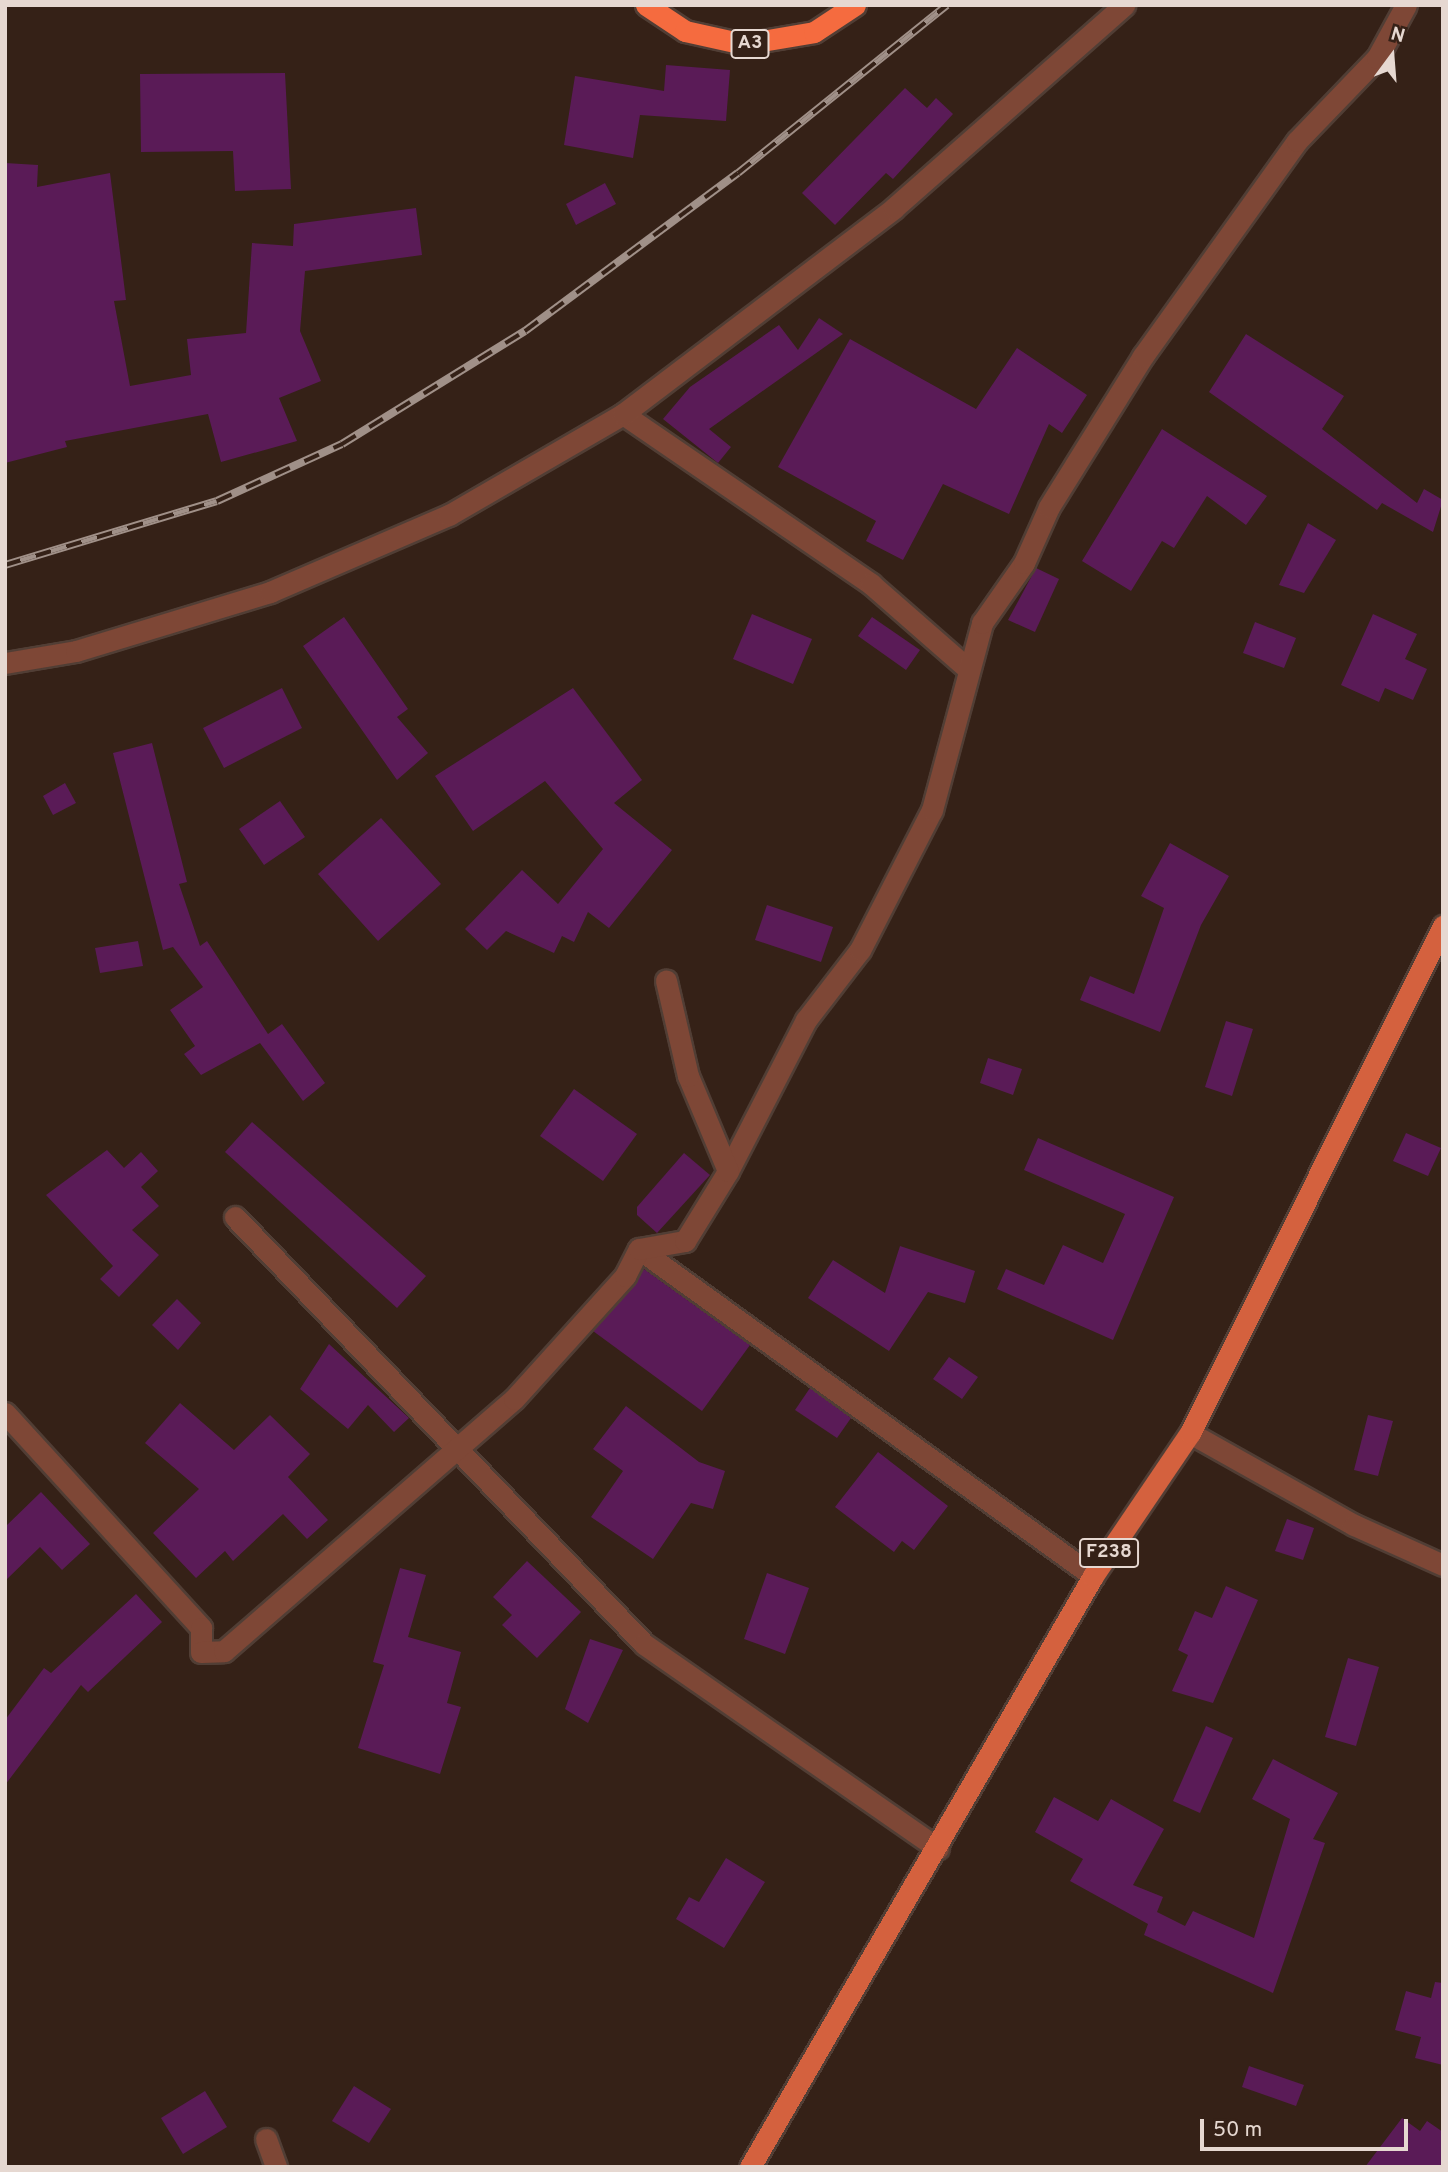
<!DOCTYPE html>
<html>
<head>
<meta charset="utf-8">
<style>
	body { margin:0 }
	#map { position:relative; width:1448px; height:2172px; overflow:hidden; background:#352117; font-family:Overpass,sans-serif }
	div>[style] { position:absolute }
	.building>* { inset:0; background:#5a1b57 }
	.roads { filter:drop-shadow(2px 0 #513e35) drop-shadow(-2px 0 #513e35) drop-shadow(0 2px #513e35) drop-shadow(0 -2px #513e35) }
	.street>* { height:21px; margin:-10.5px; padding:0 10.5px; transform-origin:10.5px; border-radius:10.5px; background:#7e4736 }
	.primary>* { height:21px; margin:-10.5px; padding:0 10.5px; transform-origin:10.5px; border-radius:10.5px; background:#d4613e }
	.highway>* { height:21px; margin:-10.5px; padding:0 10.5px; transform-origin:10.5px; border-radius:10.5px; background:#f56b3f }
	.rail>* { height:8px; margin-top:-4px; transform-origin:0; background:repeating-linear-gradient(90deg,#352117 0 16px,#a09088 0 32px); box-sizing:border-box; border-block:2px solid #a09088 }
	span { translate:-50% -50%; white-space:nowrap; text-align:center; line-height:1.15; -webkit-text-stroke:6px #352117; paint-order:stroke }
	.shield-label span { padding:2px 5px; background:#352117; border:2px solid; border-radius:5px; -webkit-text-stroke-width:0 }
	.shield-label { font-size:19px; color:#e6d8d1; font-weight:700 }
	.frame { position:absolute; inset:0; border:7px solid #e6d8d1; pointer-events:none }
	.north { position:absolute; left:1357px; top:21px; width:70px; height:70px; -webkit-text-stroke:5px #352117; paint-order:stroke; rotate:16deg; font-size:19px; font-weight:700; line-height:28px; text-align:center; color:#e6d8d1 }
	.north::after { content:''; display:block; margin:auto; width:24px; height:32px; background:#e6d8d1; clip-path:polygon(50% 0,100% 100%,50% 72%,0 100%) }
	.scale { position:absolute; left:1200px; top:2119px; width:208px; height:32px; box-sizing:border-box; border:4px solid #e6d8d1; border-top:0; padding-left:9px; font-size:21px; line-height:24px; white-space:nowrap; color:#e6d8d1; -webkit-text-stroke:5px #352117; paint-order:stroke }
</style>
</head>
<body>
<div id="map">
	<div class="building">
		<div style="clip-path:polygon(666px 65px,730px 70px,726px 121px,640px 115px,633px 158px,564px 145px,575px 76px,664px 91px)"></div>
		<div style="clip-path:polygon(285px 73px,291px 189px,235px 191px,233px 151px,141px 152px,140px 74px)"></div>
		<div style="clip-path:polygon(905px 88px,927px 108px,936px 98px,953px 114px,893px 179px,886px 173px,835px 225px,802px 193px)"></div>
		<div style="clip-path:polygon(5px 163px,38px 165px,37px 187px,110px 173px,126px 300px,114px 301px,130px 386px,191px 375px,187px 339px,246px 333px,252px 243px,293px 246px,294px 224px,416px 208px,422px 255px,305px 271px,300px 331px,321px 381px,279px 398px,297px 441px,221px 462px,208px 414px,65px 441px,67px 447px,5px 463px)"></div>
		<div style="clip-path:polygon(605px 183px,616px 204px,576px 225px,566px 204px)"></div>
		<div style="clip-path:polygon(819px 318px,843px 334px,709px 429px,731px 447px,718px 463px,663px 419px,690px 387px,779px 325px,798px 350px)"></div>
		<div style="clip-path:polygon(1246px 334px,1344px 396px,1322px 429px,1417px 503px,1424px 489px,1443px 500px,1433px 532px,1382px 503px,1377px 510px,1209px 392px)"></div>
		<div style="clip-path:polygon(850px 339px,976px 409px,1017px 348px,1087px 395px,1062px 433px,1049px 424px,1009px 514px,943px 484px,903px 560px,866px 541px,876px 521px,778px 467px)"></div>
		<div style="clip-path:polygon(1162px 429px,1267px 496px,1246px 525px,1207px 496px,1174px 548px,1162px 541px,1131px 591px,1082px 561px)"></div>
		<div style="clip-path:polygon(1308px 523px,1336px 540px,1304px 593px,1279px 585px)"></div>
		<div style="clip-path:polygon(1036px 568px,1059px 579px,1035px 632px,1008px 620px)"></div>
		<div style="clip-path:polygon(752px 614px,812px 639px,793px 684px,733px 659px)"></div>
		<div style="clip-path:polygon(1373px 614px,1417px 634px,1405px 659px,1427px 669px,1413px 700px,1385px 688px,1379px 702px,1341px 685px)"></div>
		<div style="clip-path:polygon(344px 617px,408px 709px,397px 717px,428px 753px,397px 780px,303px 646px)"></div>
		<div style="clip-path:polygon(872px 617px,920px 650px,906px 670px,858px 636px)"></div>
		<div style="clip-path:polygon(1255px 622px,1296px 638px,1284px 668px,1243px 653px)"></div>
		<div style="clip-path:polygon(282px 688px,302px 728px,224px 768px,203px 728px)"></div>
		<div style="clip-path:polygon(573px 688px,642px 780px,614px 803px,672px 850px,609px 928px,588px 912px,574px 942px,562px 936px,554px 953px,506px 931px,487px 950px,465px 929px,522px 870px,558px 904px,603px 849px,545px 781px,473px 831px,435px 776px)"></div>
		<div style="clip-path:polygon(152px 743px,187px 882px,179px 884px,200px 946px,207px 941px,268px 1034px,282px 1024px,325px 1083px,303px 1101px,260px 1043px,201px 1075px,184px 1054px,195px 1046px,170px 1010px,203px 987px,173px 947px,163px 950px,113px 753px)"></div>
		<div style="clip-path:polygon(65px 783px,76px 803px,53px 815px,43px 796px)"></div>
		<div style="clip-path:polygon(280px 801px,305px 837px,264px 865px,239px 829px)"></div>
		<div style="clip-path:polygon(381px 818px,441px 884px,378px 941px,318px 874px)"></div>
		<div style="clip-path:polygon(1170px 843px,1229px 876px,1201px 925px,1160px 1032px,1080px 1000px,1090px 976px,1134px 994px,1164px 908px,1141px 896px)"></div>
		<div style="clip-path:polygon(767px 905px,833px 927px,821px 962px,755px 940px)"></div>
		<div style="clip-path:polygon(138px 941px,143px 966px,100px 973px,95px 948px)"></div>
		<div style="clip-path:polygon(1226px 1021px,1253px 1029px,1232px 1096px,1205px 1087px)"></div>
		<div style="clip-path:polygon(988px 1058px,1022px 1069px,1013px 1095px,980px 1083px)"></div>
		<div style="clip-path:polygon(574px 1089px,637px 1134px,603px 1181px,540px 1136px)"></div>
		<div style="clip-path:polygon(252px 1122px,426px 1276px,397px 1308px,225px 1152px)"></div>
		<div style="clip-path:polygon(1406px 1133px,1441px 1148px,1428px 1176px,1393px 1161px)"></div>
		<div style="clip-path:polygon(1038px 1138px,1174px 1197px,1113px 1340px,997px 1289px,1006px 1269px,1044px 1285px,1063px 1245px,1103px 1263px,1125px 1214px,1024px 1170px)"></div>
		<div style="clip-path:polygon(107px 1150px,124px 1168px,141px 1152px,158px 1171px,141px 1187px,159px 1206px,132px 1230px,159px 1255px,119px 1297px,100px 1279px,113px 1266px,46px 1195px)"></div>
		<div style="clip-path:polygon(684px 1153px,710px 1175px,657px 1233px,637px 1215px,637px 1207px)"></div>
		<div style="clip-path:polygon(900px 1246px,975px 1271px,965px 1303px,928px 1292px,889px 1351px,808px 1298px,833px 1260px,885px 1293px)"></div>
		<div style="clip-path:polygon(644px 1269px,750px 1345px,702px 1411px,593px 1331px)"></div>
		<div style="clip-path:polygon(177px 1299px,201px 1323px,178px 1350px,152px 1325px)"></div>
		<div style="clip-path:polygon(329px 1344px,409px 1418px,394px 1432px,368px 1405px,348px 1429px,300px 1389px)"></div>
		<div style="clip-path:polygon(949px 1357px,978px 1377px,962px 1399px,933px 1379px)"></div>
		<div style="clip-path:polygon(810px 1388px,851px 1418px,837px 1438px,795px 1410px)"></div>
		<div style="clip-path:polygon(180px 1403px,234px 1450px,270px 1415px,310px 1454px,288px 1477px,328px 1520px,307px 1539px,283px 1514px,233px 1561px,225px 1551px,196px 1578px,153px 1533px,199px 1489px,145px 1443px)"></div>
		<div style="clip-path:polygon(626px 1406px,699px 1462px,725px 1471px,713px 1509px,691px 1503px,653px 1559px,591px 1517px,623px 1471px,593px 1449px)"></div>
		<div style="clip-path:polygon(1368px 1415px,1393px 1421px,1378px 1476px,1354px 1470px)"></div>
		<div style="clip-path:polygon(878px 1452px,948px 1506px,914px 1550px,902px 1541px,894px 1552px,835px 1507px)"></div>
		<div style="clip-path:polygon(41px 1492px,90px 1544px,62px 1570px,40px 1547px,5px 1581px,5px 1527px)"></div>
		<div style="clip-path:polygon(1287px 1519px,1314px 1528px,1303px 1560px,1275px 1551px)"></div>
		<div style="clip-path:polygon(527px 1561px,581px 1612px,537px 1658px,502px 1625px,512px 1615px,493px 1597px)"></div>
		<div style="clip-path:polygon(400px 1568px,426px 1575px,408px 1637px,461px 1652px,447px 1703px,461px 1707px,440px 1774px,358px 1748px,384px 1665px,373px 1662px)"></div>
		<div style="clip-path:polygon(767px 1573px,809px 1588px,785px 1654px,744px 1639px)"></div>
		<div style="clip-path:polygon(1226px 1586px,1258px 1600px,1213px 1703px,1172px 1691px,1188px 1655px,1178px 1650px,1195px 1611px,1212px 1618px)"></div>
		<div style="clip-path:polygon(136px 1594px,162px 1622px,88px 1692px,81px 1685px,5px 1785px,5px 1720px,44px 1668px,51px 1673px)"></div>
		<div style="clip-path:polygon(590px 1639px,623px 1650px,588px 1723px,565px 1709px)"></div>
		<div style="clip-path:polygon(1348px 1658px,1379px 1667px,1356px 1746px,1325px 1737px)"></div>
		<div style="clip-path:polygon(1206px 1726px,1233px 1738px,1200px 1813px,1173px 1801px)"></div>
		<div style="clip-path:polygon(1273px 1759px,1338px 1793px,1313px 1839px,1325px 1843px,1273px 1993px,1144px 1935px,1148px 1924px,1070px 1881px,1083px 1859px,1035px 1832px,1054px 1797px,1098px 1821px,1111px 1799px,1164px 1829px,1133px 1885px,1163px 1897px,1157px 1912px,1185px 1926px,1193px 1911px,1254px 1938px,1290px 1819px,1252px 1799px)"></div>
		<div style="clip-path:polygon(726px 1858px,765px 1882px,724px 1948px,676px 1919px,689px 1897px,699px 1902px)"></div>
		<div style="clip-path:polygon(1435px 1982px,1443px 1983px,1443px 2065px,1415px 2058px,1421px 2037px,1395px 2030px,1406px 1991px,1431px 1998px)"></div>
		<div style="clip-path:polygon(1249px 2066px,1304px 2085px,1296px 2106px,1242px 2087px)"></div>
		<div style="clip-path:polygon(354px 2086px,391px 2109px,369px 2143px,332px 2121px)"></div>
		<div style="clip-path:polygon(205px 2091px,227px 2127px,183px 2154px,161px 2118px)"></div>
		<div style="clip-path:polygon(1402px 2118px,1420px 2131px,1427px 2121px,1443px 2132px,1443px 2167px,1365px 2167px)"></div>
	</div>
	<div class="roads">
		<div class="street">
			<div style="left:623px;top:414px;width:301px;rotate:34.4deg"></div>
			<div style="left:871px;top:584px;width:129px;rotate:41.2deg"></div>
			<div style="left:5px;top:663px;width:72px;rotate:-9.6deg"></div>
			<div style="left:76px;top:651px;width:203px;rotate:-16.9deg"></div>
			<div style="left:270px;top:592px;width:195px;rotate:-23.3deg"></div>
			<div style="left:449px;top:515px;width:201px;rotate:-30.1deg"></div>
			<div style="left:623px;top:414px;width:340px;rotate:-37.2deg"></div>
			<div style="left:894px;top:208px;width:307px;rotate:-41.4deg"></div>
			<div style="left:728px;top:1171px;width:170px;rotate:-62.7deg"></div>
			<div style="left:806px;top:1020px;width:88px;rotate:-52.4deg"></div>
			<div style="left:860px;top:950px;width:157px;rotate:-62.8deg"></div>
			<div style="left:932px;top:810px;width:194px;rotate:-75deg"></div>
			<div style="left:982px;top:623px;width:73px;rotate:-55deg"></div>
			<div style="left:1024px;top:563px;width:61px;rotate:-65.9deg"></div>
			<div style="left:1049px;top:507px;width:178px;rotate:-58.1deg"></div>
			<div style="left:1143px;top:356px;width:264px;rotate:-54.4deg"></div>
			<div style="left:1297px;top:141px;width:115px;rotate:-46.1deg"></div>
			<div style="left:1377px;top:58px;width:60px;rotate:-61.3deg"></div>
			<div style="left:235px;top:1217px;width:591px;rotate:46.23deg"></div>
			<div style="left:644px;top:1644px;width:358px;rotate:34.8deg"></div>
			<div style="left:639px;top:1249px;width:560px;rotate:35.76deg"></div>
			<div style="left:5px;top:1413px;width:291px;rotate:47.6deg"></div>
			<div style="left:201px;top:1628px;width:24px;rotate:90deg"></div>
			<div style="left:201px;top:1652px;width:23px;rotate:-2deg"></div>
			<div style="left:224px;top:1651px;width:384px;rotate:-41deg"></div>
			<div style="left:514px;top:1399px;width:166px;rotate:-47.9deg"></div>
			<div style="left:625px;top:1276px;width:30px;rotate:-63deg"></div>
			<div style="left:639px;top:1249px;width:47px;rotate:-9.9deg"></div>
			<div style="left:685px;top:1241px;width:82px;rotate:-58.4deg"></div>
			<div style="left:728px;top:1171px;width:103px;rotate:-112.8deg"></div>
			<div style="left:688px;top:1076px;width:98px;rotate:-103deg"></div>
			<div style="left:1190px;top:1433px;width:188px;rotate:29.3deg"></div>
			<div style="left:1354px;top:1525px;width:98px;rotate:24.2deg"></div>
			<div style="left:266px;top:2139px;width:30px;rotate:70deg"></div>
		</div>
		<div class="primary">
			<div style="left:750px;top:2167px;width:683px;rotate:-59.87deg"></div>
			<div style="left:1093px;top:1576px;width:173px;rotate:-55.9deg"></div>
			<div style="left:1190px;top:1433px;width:567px;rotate:-63.48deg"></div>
		</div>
		<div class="highway">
			<div style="left:646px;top:5px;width:47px;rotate:33.7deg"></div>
			<div style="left:685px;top:31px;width:60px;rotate:12.4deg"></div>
			<div style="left:744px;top:44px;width:71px;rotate:-9.7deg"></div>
			<div style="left:814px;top:32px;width:49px;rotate:-33.4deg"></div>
		</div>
	</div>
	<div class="rail">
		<div style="left:5px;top:565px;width:221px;rotate:-16.8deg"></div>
		<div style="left:217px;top:501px;width:137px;rotate:-24.5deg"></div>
		<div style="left:342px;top:444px;width:215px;rotate:-31.7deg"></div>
		<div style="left:525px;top:331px;width:265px;rotate:-36.6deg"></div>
		<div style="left:738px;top:173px;width:268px;rotate:-38.8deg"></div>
	</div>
	<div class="shield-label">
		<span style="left:750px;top:44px">A3</span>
		<span style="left:1109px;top:1553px">F238</span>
	</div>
	<div class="frame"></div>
	<div class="north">N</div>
	<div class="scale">50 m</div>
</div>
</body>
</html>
